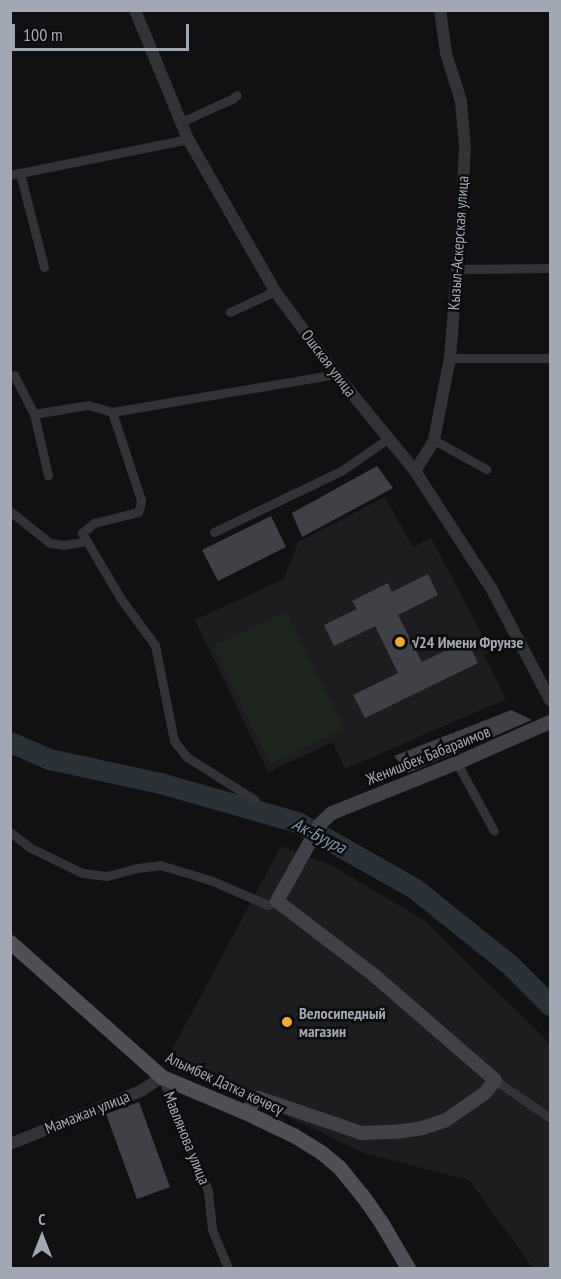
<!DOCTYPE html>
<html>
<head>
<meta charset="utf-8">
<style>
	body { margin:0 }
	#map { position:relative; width:561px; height:1279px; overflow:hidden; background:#111113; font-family:"PT Sans Narrow",sans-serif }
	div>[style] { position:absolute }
	.built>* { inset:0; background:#1d1d1f }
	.green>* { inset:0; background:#1d251e }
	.river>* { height:21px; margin:-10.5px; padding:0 10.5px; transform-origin:10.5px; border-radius:10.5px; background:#2a3238 }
	.building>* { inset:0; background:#404146 }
	.minor>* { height:9px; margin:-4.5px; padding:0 4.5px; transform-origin:4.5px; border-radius:4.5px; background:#323337 }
	.tertiary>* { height:12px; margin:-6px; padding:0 6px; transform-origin:6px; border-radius:6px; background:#323337 }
	.secondary>* { height:14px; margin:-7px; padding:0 7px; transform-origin:7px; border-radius:7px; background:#404247 }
	.primary>* { height:15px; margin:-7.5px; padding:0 7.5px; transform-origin:7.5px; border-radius:7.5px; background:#4e5056 }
	.dots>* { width:16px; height:16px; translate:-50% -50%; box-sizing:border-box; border:3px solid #0c0c0d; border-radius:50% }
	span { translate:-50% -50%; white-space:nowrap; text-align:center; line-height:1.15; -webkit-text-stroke:5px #0c0c0d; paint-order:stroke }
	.street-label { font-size:16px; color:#a2a8b3 }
	.poi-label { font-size:16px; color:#a2a8b3; font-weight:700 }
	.left { translate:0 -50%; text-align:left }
	.water-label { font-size:18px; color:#7996ae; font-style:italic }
	.frame { position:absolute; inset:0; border:12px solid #a2a8b3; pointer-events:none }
	.north { position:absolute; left:12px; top:1207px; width:60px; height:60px; -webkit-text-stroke:4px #0c0c0d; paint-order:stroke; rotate:0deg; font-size:16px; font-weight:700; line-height:24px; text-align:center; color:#a2a8b3 }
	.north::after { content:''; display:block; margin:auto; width:21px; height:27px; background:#a2a8b3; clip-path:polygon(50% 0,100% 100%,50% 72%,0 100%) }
	.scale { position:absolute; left:12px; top:24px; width:177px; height:27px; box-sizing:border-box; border:3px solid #a2a8b3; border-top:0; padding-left:8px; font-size:18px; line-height:21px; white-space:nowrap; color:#a2a8b3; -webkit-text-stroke:4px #0c0c0d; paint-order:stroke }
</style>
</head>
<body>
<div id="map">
	<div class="built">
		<div style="clip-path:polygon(385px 497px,413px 547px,431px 538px,491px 651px,484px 655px,506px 699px,345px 769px,333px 742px,268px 772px,195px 620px,284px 579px,298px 542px)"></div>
		<div style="clip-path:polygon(281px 846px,329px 864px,424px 920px,550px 1044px,550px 1268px,533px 1268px,469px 1180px,364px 1153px,167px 1059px)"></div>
	</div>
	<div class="green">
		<div style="clip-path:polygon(287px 611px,344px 729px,270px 764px,213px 646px)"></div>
	</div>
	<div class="river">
		<div style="left:10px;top:742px;width:43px;rotate:23.6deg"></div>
		<div style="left:49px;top:759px;width:114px;rotate:12.2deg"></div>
		<div style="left:160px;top:783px;width:142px;rotate:15.9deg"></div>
		<div style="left:297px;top:822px;width:134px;rotate:29.4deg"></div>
		<div style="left:414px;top:888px;width:122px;rotate:38.7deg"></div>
		<div style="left:509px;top:964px;width:58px;rotate:45deg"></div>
	</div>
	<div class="building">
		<div style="clip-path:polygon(377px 466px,393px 488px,302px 537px,292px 513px)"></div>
		<div style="clip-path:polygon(271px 516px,286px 547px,218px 581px,202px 550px)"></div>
		<div style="clip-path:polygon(428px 574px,438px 595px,398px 615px,422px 662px,467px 640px,478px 663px,365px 718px,353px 695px,398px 673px,375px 626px,334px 646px,324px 625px,357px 609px,352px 601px,388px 583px,392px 592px)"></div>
		<div style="clip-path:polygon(511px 710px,532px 720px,408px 773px,394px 756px)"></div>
		<div style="clip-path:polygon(139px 1102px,170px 1187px,137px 1199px,106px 1114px)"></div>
	</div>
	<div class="minor">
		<div style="left:181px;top:122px;width:56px;rotate:-24.3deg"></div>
		<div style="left:232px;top:99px;width:6px;rotate:-39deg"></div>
		<div style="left:20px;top:173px;width:97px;rotate:75.7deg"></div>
		<div style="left:10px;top:175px;width:182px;rotate:-11.4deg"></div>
		<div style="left:456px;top:269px;width:94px;rotate:-0.6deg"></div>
		<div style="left:230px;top:312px;width:50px;rotate:-25deg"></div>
		<div style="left:450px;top:358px;width:100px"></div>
		<div style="left:14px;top:375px;width:44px;rotate:62.9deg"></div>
		<div style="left:34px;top:414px;width:63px;rotate:77.1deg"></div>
		<div style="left:34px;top:414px;width:55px;rotate:-9.5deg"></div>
		<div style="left:88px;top:405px;width:25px;rotate:16deg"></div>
		<div style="left:434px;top:440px;width:60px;rotate:29.1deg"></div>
		<div style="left:10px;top:511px;width:51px;rotate:38.7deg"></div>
		<div style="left:50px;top:543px;width:14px;rotate:8deg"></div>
		<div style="left:64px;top:545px;width:22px;rotate:-10deg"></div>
		<div style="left:214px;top:532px;width:141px;rotate:-25.7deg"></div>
		<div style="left:341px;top:471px;width:58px;rotate:-34.5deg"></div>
		<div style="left:457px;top:763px;width:77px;rotate:61.4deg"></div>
		<div style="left:255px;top:800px;width:80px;rotate:-147.7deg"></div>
		<div style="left:187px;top:757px;width:21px;rotate:-129deg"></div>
		<div style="left:174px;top:741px;width:98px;rotate:-101.2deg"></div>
		<div style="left:155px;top:645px;width:57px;rotate:-126.5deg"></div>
		<div style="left:121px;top:599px;width:77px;rotate:-120.6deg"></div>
		<div style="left:82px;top:533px;width:16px;rotate:-40deg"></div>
		<div style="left:94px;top:523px;width:45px;rotate:-14deg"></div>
		<div style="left:138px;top:512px;width:6px;rotate:-72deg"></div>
		<div style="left:140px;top:506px;width:6px;rotate:-81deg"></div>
		<div style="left:141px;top:500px;width:93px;rotate:-108.2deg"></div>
		<div style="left:112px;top:412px;width:227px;rotate:-9.6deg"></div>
		<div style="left:10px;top:832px;width:24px;rotate:38deg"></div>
		<div style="left:29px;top:847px;width:59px;rotate:26.1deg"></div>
		<div style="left:82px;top:873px;width:25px;rotate:7deg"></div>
		<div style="left:107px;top:876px;width:31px;rotate:-15deg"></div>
		<div style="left:137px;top:868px;width:23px;rotate:-7deg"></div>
		<div style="left:160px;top:865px;width:52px;rotate:16.7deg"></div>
		<div style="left:210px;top:880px;width:63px;rotate:23.3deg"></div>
		<div style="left:268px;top:905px;width:10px;rotate:-24deg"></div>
		<div style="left:162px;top:1077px;width:123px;rotate:68deg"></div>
		<div style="left:208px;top:1191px;width:39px;rotate:84deg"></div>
		<div style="left:212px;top:1230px;width:41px;rotate:67.2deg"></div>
		<div style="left:495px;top:1080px;width:67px;rotate:34.6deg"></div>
	</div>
	<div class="tertiary">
		<div style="left:135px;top:10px;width:139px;rotate:67.7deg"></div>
		<div style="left:188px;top:139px;width:175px;rotate:60.2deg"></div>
		<div style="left:275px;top:291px;width:103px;rotate:53.7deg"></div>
		<div style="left:336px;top:374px;width:125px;rotate:50.8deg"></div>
		<div style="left:415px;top:471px;width:140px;rotate:57deg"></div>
		<div style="left:491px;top:588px;width:127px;rotate:62.2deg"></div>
		<div style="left:415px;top:471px;width:36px;rotate:-58deg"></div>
		<div style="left:434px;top:440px;width:84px;rotate:-79deg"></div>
		<div style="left:450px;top:358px;width:149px;rotate:-85.4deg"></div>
		<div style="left:462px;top:209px;width:63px;rotate:-87.3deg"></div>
		<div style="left:465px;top:146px;width:45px;rotate:-95.1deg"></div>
		<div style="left:461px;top:101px;width:50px;rotate:-107.4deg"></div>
		<div style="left:446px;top:53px;width:43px;rotate:-97.9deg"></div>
		<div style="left:10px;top:1144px;width:141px;rotate:-22deg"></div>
		<div style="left:141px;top:1091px;width:25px;rotate:-34deg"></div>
	</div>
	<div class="secondary">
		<div style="left:245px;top:1112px;width:20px;rotate:-45deg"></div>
		<div style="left:259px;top:1098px;width:108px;rotate:18.9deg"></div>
		<div style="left:361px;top:1133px;width:34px;rotate:-2deg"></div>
		<div style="left:395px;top:1132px;width:27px;rotate:-8deg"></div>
		<div style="left:422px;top:1128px;width:25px;rotate:-18deg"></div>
		<div style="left:446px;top:1120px;width:47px;rotate:-34.7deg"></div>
		<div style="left:485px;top:1093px;width:16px;rotate:-52deg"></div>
		<div style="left:495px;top:1080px;width:159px;rotate:-139.1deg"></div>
		<div style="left:375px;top:976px;width:123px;rotate:-142.6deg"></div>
		<div style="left:277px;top:901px;width:88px;rotate:-60.8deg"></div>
		<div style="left:320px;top:824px;width:16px;rotate:-43deg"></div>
		<div style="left:332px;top:813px;width:135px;rotate:-21.8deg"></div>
		<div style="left:457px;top:763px;width:102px;rotate:-23.8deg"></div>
	</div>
	<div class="primary">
		<div style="left:10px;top:942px;width:203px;rotate:41.6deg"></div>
		<div style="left:162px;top:1077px;width:90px;rotate:22.9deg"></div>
		<div style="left:245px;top:1112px;width:55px;rotate:25.6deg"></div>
		<div style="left:295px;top:1136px;width:31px;rotate:32deg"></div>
		<div style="left:321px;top:1152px;width:23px;rotate:40deg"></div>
		<div style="left:339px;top:1167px;width:36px;rotate:51deg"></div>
		<div style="left:362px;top:1195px;width:35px;rotate:55deg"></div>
		<div style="left:382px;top:1224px;width:51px;rotate:59.4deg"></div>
	</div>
	<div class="dots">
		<div style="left:400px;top:642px;background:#efab2c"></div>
		<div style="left:287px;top:1022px;background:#efab2c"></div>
	</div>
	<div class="street-label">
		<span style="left:458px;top:243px;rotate:-86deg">Кызыл-Аскерская улица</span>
		<span style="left:329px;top:363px;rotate:53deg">Ошская улица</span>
		<span style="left:428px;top:755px;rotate:-22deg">Женишбек Бабараимов</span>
		<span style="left:225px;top:1083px;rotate:25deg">Алымбек Датка көчөсү</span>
		<span style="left:87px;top:1112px;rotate:-22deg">Мамажан улица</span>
		<span style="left:187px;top:1138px;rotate:68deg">Мавлянова улица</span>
	</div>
	<div class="poi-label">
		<span class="left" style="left:412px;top:642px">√24 Имени Фрунзе</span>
		<span class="left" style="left:299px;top:1022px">Велосипедный<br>магазин</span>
	</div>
	<div class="water-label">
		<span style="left:319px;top:836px;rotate:27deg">Ак-Буура</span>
	</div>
	<div class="frame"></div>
	<div class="north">С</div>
	<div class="scale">100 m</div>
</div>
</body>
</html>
